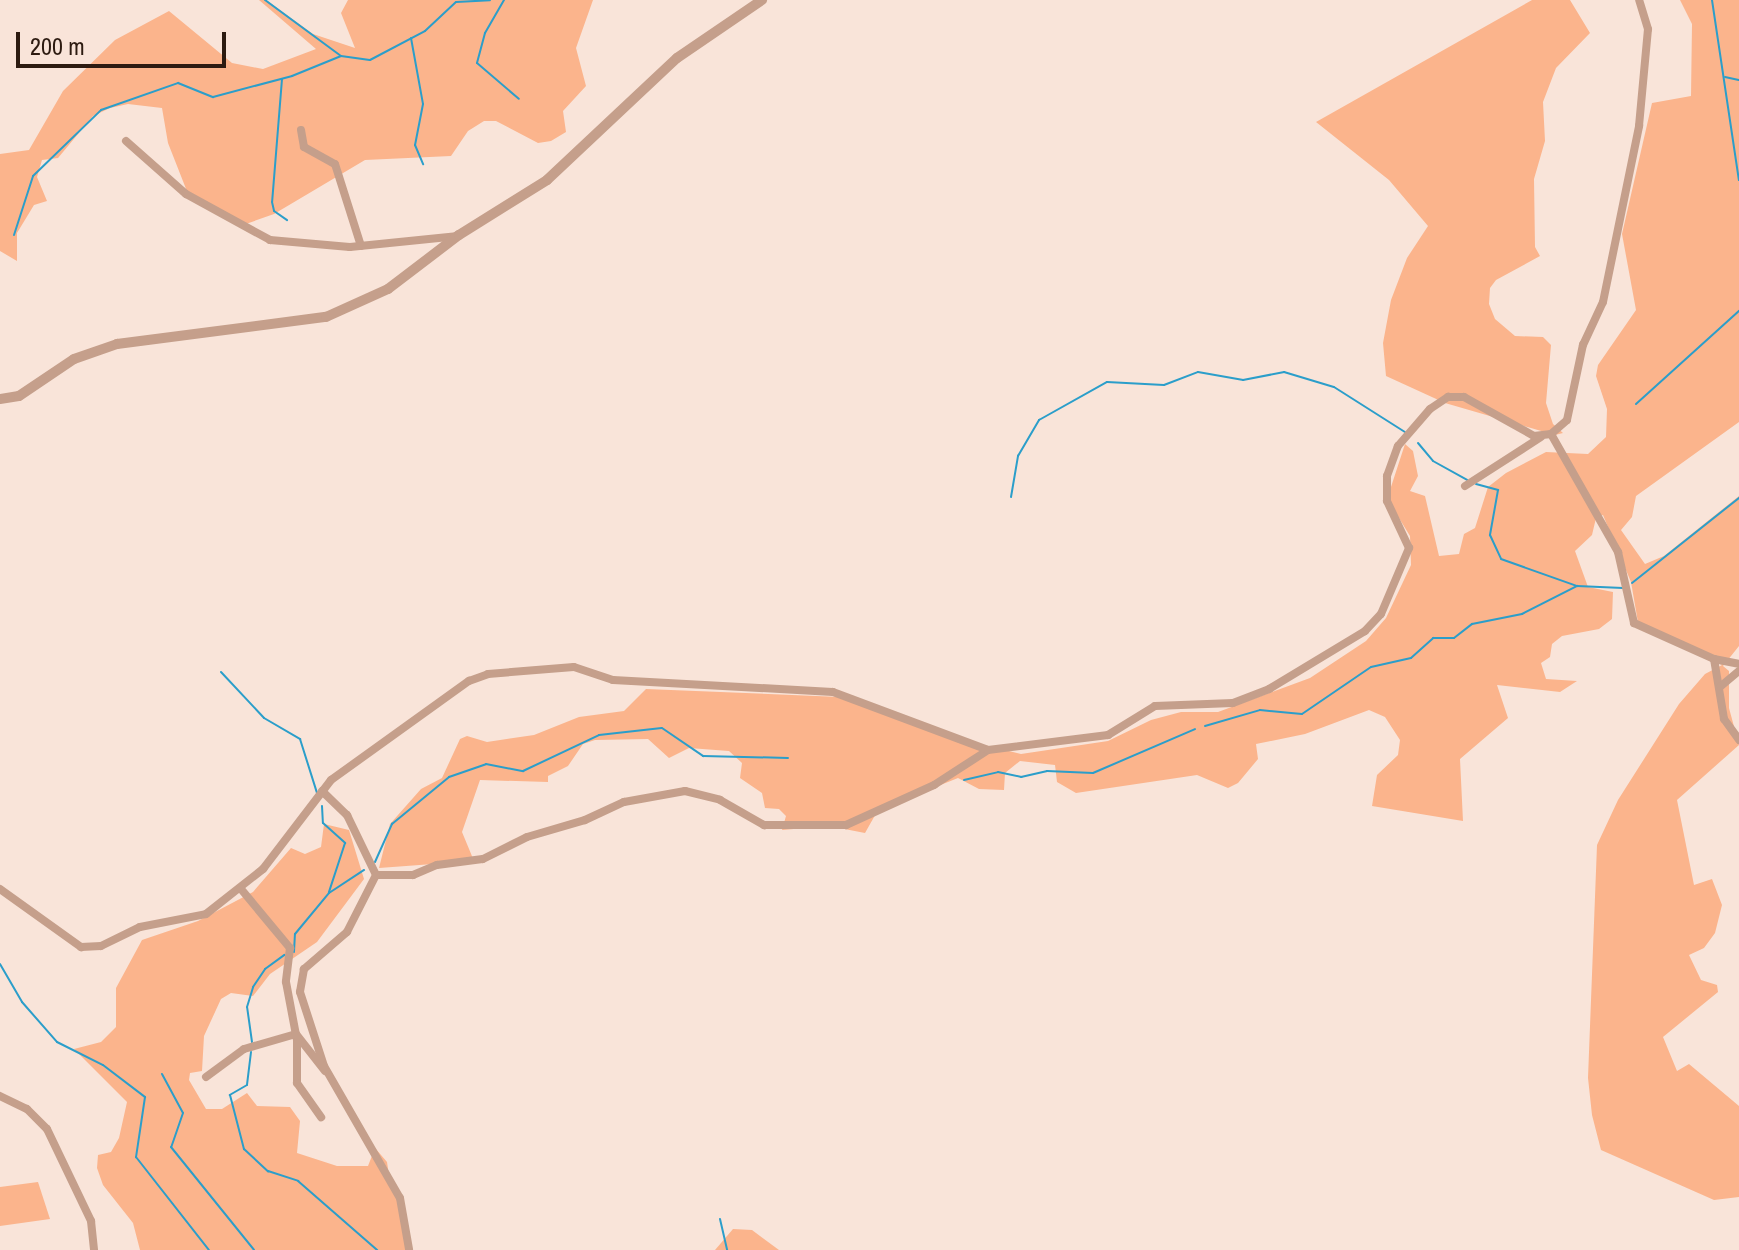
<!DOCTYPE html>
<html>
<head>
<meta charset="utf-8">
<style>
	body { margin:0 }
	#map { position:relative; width:1739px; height:1250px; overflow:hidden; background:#f9e4d9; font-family:"Archivo Narrow",sans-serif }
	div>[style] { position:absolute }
	.green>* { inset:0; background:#fbb48c }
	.stream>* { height:2px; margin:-1px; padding:0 1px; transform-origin:1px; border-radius:1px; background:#2b9eca }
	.minor>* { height:8px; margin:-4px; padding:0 4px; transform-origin:4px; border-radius:4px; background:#c59f8b }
	.tertiary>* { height:10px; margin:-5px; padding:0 5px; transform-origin:5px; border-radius:5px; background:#c59f8b }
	span { translate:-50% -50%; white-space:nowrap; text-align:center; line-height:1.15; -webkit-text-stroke:6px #f9e4d9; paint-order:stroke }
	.scale { position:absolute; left:16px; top:32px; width:210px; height:36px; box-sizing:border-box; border:4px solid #2d1b11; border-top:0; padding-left:10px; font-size:24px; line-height:28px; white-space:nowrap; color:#2d1b11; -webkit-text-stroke:6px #f9e4d9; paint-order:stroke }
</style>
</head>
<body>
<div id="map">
	<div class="green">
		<div style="clip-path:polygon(259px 0,266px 0,313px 34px,355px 48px,341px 13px,348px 0,593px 0,576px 48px,586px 86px,563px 111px,566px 132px,551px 141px,538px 143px,496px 121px,484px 121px,468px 131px,451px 156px,365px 160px,274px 214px,243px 225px,190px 199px,168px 143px,162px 108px,128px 104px,110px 108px,93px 116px,58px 158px,42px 160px,37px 177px,47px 201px,34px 205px,17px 233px,17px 261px,0 251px,0 154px,29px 150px,63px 91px,115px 40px,169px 11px,232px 63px,263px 69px,316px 49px)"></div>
		<div style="clip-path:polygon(1532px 0,1570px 0,1590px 33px,1556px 68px,1543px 102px,1545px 141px,1534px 179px,1535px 247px,1540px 256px,1496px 280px,1490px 288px,1489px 304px,1495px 319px,1515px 336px,1543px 337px,1551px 345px,1546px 403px,1553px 424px,1563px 433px,1555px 435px,1445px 403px,1386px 376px,1383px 343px,1391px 300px,1407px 258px,1428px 226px,1389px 180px,1316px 122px)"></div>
		<div style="clip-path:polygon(1680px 0,1739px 0,1739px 422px,1636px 496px,1632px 517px,1621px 530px,1645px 564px,1664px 556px,1739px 496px,1739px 646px,1723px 666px,1729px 671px,1729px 708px,1739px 745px,1677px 800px,1694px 885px,1712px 879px,1722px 905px,1715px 933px,1704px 948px,1689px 955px,1701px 980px,1717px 985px,1718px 992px,1663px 1037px,1677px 1071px,1689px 1064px,1739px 1106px,1739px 1197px,1714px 1200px,1601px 1150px,1592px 1115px,1588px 1078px,1597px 845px,1618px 800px,1679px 704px,1705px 674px,1722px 665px,1639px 628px,1631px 582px,1603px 515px,1596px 518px,1592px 535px,1575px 551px,1588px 587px,1613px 592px,1612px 619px,1599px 629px,1562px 636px,1552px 644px,1550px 657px,1541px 663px,1546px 679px,1577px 681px,1560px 692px,1497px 685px,1508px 718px,1460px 759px,1463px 821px,1372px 806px,1377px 775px,1398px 755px,1400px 740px,1385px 717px,1369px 710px,1305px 734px,1256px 744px,1258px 759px,1238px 783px,1228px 788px,1197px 775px,1076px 793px,1057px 782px,1055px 765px,1020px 761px,1005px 773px,1004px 790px,979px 789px,958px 778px,878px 810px,865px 833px,829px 826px,782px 830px,786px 816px,779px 809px,765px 808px,762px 793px,740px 778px,742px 763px,729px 751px,689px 748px,669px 758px,648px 739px,595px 740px,583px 744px,568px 766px,548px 776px,548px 782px,480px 780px,462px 832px,474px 861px,379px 868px,390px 824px,421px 789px,442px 778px,460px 739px,467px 736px,487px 742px,534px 735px,579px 717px,624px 711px,646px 689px,840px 697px,931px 732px,1021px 754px,1108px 741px,1151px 720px,1181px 712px,1218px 712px,1310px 678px,1366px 641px,1386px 618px,1411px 565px,1410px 536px,1391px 505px,1390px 490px,1405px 444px,1413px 451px,1418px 476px,1410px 491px,1425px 496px,1439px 556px,1459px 554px,1464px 534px,1475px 528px,1488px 487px,1506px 473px,1546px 452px,1588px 454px,1606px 437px,1607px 409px,1596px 376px,1598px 365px,1636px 310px,1622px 234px,1652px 103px,1691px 96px,1692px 24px)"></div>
		<div style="clip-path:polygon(324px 824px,349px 830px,364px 879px,317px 942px,270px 974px,253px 996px,231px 993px,221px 999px,204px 1036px,202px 1071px,190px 1073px,189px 1080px,206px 1109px,222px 1109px,247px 1093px,257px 1106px,290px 1107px,300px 1121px,297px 1153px,337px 1166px,368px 1166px,375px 1148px,387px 1162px,391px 1189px,401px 1206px,407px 1250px,140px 1250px,133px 1223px,103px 1185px,97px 1168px,98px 1155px,111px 1152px,119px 1138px,127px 1102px,74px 1049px,101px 1042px,116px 1027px,116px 988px,142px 940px,198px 921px,253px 892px,291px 848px,305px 854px,321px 847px)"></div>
		<div style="clip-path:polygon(38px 1182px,50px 1219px,0 1226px,0 1187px)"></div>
		<div style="clip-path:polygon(733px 1229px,752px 1230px,779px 1250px,715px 1250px)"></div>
	</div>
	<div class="stream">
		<div style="left:265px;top:0;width:94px;rotate:36.4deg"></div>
		<div style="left:504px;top:0;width:38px;rotate:120deg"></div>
		<div style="left:485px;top:33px;width:31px;rotate:105deg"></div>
		<div style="left:477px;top:63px;width:55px;rotate:40.6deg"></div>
		<div style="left:1712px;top:0;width:182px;rotate:81.5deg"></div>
		<div style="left:411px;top:38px;width:67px;rotate:79.7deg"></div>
		<div style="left:423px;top:104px;width:42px;rotate:101deg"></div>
		<div style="left:415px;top:145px;width:21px;rotate:67deg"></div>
		<div style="left:1725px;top:77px;width:14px;rotate:12deg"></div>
		<div style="left:282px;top:79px;width:123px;rotate:94.6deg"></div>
		<div style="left:272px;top:202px;width:9px;rotate:77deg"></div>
		<div style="left:274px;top:211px;width:16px;rotate:35deg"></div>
		<div style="left:14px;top:235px;width:62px;rotate:-72.1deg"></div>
		<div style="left:33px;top:176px;width:95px;rotate:-44.1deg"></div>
		<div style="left:101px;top:110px;width:82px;rotate:-19.3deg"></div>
		<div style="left:178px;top:83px;width:38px;rotate:22deg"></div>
		<div style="left:213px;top:97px;width:82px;rotate:-14.9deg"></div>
		<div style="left:292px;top:76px;width:53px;rotate:-22.2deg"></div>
		<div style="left:341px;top:56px;width:29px;rotate:8deg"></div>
		<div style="left:370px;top:60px;width:62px;rotate:-27.8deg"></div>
		<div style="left:425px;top:31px;width:42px;rotate:-43.1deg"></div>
		<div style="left:456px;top:2px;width:34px;rotate:-3deg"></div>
		<div style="left:1636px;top:404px;width:139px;rotate:-42.1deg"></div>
		<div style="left:1418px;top:443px;width:23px;rotate:50deg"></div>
		<div style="left:1433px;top:461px;width:39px;rotate:29deg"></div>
		<div style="left:1476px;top:484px;width:23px;rotate:15deg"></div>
		<div style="left:1498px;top:490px;width:46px;rotate:100.1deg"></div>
		<div style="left:1490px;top:535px;width:26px;rotate:65deg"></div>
		<div style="left:1501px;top:559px;width:81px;rotate:19.6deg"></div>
		<div style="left:1577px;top:586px;width:46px;rotate:2.5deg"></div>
		<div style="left:1011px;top:497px;width:42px;rotate:-80.3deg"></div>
		<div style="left:1018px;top:456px;width:42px;rotate:-59.7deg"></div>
		<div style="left:1039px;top:420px;width:78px;rotate:-29.2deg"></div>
		<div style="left:1107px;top:382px;width:57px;rotate:3deg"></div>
		<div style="left:1164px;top:385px;width:36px;rotate:-21deg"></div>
		<div style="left:1198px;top:372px;width:46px;rotate:10.1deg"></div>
		<div style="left:1243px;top:380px;width:42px;rotate:-11deg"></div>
		<div style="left:1284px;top:372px;width:52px;rotate:16.7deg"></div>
		<div style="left:1334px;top:387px;width:84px;rotate:32.4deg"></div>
		<div style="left:1632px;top:583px;width:137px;rotate:-38.5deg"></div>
		<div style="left:221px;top:672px;width:63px;rotate:46.9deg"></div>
		<div style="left:264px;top:718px;width:42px;rotate:30.3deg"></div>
		<div style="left:300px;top:739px;width:57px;rotate:72.5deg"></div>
		<div style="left:1205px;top:726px;width:57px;rotate:-16.2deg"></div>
		<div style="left:1260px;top:710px;width:42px;rotate:5.4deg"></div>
		<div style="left:1302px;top:714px;width:83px;rotate:-34.3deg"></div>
		<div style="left:1371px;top:667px;width:41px;rotate:-12.7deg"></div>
		<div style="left:1411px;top:658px;width:30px;rotate:-42deg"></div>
		<div style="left:1433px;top:638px;width:21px"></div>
		<div style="left:1454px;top:638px;width:23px;rotate:-38deg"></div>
		<div style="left:1472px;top:624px;width:51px;rotate:-11.3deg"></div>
		<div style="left:1522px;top:614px;width:62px;rotate:-27deg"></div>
		<div style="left:964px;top:780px;width:35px;rotate:-13deg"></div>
		<div style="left:998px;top:772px;width:24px;rotate:12deg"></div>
		<div style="left:1021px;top:777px;width:27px;rotate:-13deg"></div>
		<div style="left:1047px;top:771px;width:46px;rotate:2.5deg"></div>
		<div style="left:1093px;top:773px;width:111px;rotate:-23.3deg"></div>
		<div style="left:322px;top:806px;width:17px;rotate:87deg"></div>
		<div style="left:323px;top:823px;width:30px;rotate:42deg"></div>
		<div style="left:345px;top:843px;width:52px;rotate:108.1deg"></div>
		<div style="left:375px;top:862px;width:42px;rotate:-65.9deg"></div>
		<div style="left:392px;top:824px;width:74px;rotate:-39.5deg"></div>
		<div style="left:449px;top:777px;width:39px;rotate:-19deg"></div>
		<div style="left:486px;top:764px;width:38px;rotate:11deg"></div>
		<div style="left:523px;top:771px;width:84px;rotate:-25.3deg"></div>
		<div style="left:599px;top:735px;width:63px;rotate:-6.3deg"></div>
		<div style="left:662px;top:728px;width:50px;rotate:34.3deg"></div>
		<div style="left:703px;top:756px;width:85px;rotate:1.3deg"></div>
		<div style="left:294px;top:952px;width:18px;rotate:-87deg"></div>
		<div style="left:295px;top:934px;width:53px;rotate:-50.3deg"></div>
		<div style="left:329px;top:893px;width:42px;rotate:-33.3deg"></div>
		<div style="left:0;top:964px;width:44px;rotate:59.9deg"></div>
		<div style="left:22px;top:1002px;width:53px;rotate:48.8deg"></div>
		<div style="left:57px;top:1042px;width:51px;rotate:26.6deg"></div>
		<div style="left:103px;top:1065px;width:53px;rotate:37.3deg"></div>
		<div style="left:145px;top:1097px;width:61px;rotate:98.5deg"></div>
		<div style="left:136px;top:1157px;width:118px;rotate:51.9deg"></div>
		<div style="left:252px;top:1042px;width:35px;rotate:-98deg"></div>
		<div style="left:247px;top:1007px;width:21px;rotate:-73deg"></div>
		<div style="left:253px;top:987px;width:22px;rotate:-56deg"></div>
		<div style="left:265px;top:969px;width:24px;rotate:-36deg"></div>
		<div style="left:251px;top:1052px;width:33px;rotate:97deg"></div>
		<div style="left:247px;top:1085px;width:20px;rotate:150deg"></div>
		<div style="left:230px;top:1095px;width:56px;rotate:75.5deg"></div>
		<div style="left:244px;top:1149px;width:33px;rotate:43deg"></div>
		<div style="left:268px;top:1171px;width:32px;rotate:18deg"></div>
		<div style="left:298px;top:1181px;width:105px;rotate:41.1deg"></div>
		<div style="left:162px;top:1074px;width:44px;rotate:61.7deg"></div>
		<div style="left:183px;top:1113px;width:36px;rotate:109deg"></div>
		<div style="left:171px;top:1147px;width:132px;rotate:51.1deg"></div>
		<div style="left:720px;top:1219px;width:32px;rotate:77deg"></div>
	</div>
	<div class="minor">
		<div style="left:301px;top:130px;width:17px;rotate:80deg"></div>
		<div style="left:304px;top:147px;width:35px;rotate:29deg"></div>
		<div style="left:335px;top:164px;width:86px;rotate:72.4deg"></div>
		<div style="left:126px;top:141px;width:80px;rotate:41.5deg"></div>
		<div style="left:186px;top:194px;width:96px;rotate:28.7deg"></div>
		<div style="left:270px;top:240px;width:80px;rotate:5deg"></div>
		<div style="left:350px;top:247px;width:109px;rotate:-5.8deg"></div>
		<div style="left:1551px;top:434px;width:136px;rotate:60.4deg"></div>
		<div style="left:1618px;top:552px;width:73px;rotate:77.3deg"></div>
		<div style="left:1634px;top:623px;width:88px;rotate:24.2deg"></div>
		<div style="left:1714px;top:659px;width:61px;rotate:80.5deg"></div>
		<div style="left:1724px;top:719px;width:26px;rotate:54deg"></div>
		<div style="left:1465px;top:486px;width:90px;rotate:-32.8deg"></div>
		<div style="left:1714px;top:659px;width:25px;rotate:11deg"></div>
		<div style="left:1721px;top:686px;width:23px;rotate:-40deg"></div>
		<div style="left:322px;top:791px;width:35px;rotate:44deg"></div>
		<div style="left:347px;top:815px;width:67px;rotate:64.2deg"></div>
		<div style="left:376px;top:875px;width:37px"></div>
		<div style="left:413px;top:875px;width:26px;rotate:-23deg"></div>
		<div style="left:437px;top:865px;width:46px;rotate:-7.4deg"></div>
		<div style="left:483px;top:859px;width:49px;rotate:-26.6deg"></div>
		<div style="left:527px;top:837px;width:60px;rotate:-16.3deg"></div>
		<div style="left:585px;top:820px;width:43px;rotate:-24.8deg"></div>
		<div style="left:624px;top:802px;width:62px;rotate:-10.2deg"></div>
		<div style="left:685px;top:791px;width:36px;rotate:14deg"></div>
		<div style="left:720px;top:800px;width:51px;rotate:29.6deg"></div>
		<div style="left:764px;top:825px;width:82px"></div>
		<div style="left:846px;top:825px;width:97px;rotate:-24.4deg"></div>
		<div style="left:934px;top:785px;width:64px;rotate:-32.9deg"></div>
		<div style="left:376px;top:875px;width:64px;rotate:117deg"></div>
		<div style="left:347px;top:932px;width:57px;rotate:139.3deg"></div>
		<div style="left:304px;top:969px;width:23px;rotate:100deg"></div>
		<div style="left:300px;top:992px;width:78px;rotate:72deg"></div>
		<div style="left:324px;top:1066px;width:152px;rotate:60.1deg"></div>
		<div style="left:400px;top:1198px;width:52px;rotate:80deg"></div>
		<div style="left:0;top:889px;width:100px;rotate:35.6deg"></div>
		<div style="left:81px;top:947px;width:20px;rotate:-3deg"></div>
		<div style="left:101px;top:946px;width:43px;rotate:-26deg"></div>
		<div style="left:140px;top:927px;width:67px;rotate:-11.1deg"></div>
		<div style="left:206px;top:914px;width:73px;rotate:-38.3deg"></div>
		<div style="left:263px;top:869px;width:112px;rotate:-52.6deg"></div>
		<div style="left:331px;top:780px;width:170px;rotate:-35.7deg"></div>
		<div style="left:469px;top:681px;width:20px;rotate:-20deg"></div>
		<div style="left:488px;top:674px;width:86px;rotate:-4.7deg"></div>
		<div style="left:574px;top:667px;width:41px;rotate:18.4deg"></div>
		<div style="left:613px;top:680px;width:220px;rotate:3.1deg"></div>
		<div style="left:833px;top:692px;width:165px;rotate:20.5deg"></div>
		<div style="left:988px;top:750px;width:121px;rotate:-7.1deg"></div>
		<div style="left:1108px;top:735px;width:55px;rotate:-31.7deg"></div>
		<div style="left:1155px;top:706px;width:78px;rotate:-2.2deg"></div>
		<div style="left:1233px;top:703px;width:39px;rotate:-21deg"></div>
		<div style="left:1269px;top:689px;width:112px;rotate:-31.1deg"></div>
		<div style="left:1365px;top:631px;width:23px;rotate:-47deg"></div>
		<div style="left:1381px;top:614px;width:72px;rotate:-67deg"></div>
		<div style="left:1409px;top:548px;width:52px;rotate:-115.1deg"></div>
		<div style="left:1387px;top:501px;width:25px;rotate:-90deg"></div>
		<div style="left:1387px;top:476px;width:32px;rotate:-70deg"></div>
		<div style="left:1398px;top:446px;width:49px;rotate:-49.1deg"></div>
		<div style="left:1430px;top:409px;width:22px;rotate:-34deg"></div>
		<div style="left:1448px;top:397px;width:16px"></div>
		<div style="left:1464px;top:397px;width:80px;rotate:29.1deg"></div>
		<div style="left:1534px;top:436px;width:17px;rotate:-7deg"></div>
		<div style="left:1551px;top:434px;width:21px;rotate:-41deg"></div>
		<div style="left:1567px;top:420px;width:77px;rotate:-78deg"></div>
		<div style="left:1583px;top:345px;width:47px;rotate:-65.1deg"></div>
		<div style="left:1603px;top:302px;width:180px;rotate:-78.4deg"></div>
		<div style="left:1639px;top:126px;width:97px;rotate:-84.7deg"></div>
		<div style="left:1648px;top:29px;width:30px;rotate:-107deg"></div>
		<div style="left:241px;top:889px;width:77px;rotate:50.3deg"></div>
		<div style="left:290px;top:948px;width:34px;rotate:97deg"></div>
		<div style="left:286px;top:982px;width:59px;rotate:79.3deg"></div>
		<div style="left:297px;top:1040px;width:43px;rotate:90deg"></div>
		<div style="left:297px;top:1083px;width:42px;rotate:54.8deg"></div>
		<div style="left:206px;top:1077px;width:47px;rotate:-36.4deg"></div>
		<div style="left:244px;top:1049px;width:54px;rotate:-16.1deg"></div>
		<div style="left:296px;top:1034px;width:47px;rotate:51.9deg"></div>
		<div style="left:0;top:1096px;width:30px;rotate:26deg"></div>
		<div style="left:27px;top:1109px;width:28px;rotate:45deg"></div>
		<div style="left:47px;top:1129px;width:102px;rotate:64.4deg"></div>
		<div style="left:91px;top:1221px;width:29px;rotate:84deg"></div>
	</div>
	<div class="tertiary">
		<div style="left:0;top:399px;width:19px;rotate:-9deg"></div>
		<div style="left:19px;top:396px;width:66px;rotate:-33.9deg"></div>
		<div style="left:74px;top:359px;width:46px;rotate:-19.2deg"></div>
		<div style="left:117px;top:344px;width:211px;rotate:-7.4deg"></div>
		<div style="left:326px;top:317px;width:68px;rotate:-24.3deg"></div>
		<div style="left:388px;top:289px;width:89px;rotate:-37.3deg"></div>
		<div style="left:459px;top:235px;width:104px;rotate:-32deg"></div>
		<div style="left:547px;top:180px;width:178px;rotate:-43.2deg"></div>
		<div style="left:677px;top:58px;width:103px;rotate:-34.3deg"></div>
	</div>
	<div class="scale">200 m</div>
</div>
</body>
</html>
